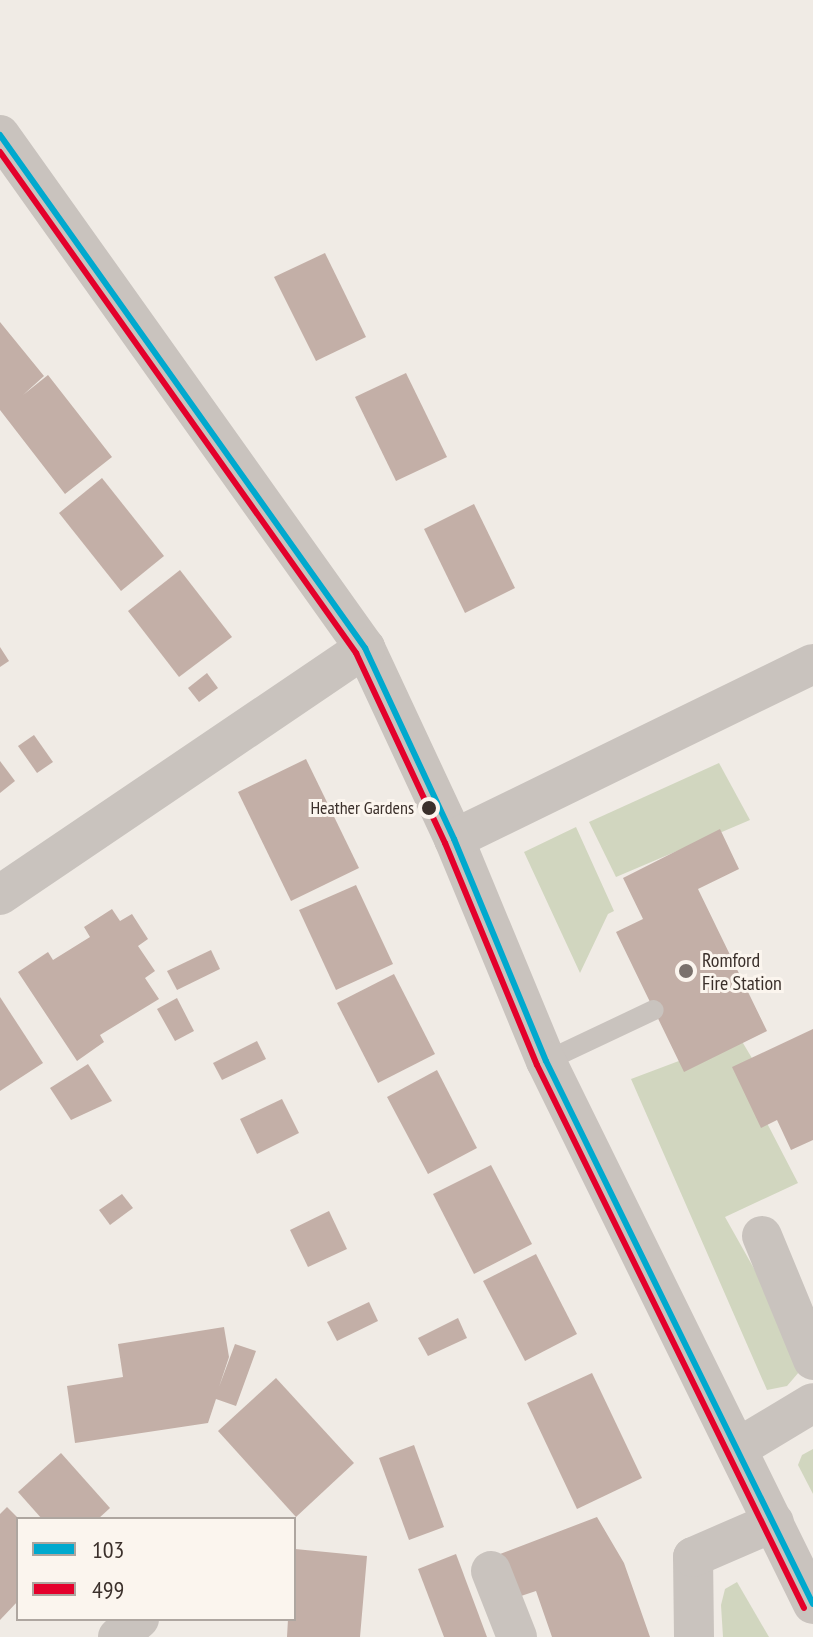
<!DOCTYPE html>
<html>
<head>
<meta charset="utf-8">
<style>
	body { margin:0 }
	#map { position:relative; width:813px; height:1637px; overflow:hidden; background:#f0ebe5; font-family:"PT Sans Narrow",sans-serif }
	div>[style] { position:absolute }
	.green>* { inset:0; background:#d1d6bf }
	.building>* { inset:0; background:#c3afa7 }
	.lane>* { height:20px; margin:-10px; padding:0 10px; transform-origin:10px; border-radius:10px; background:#c9c3be }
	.street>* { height:40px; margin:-20px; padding:0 20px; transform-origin:20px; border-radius:20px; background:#c9c3be }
	.bus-1>* { height:6px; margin:-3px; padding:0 3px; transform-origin:3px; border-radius:3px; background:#00a9ce }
	.bus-2>* { height:6px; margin:-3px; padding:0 3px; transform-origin:3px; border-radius:3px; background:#e4002b }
	.dots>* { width:22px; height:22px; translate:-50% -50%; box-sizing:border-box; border:4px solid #fbf5ee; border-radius:50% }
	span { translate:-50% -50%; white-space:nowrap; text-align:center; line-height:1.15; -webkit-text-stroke:6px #fbf5ee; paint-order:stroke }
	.bus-label { font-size:18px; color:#3b302b }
	.right { translate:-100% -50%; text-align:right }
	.poi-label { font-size:20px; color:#3b302b }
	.left { translate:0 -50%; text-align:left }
	.legend { position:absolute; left:16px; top:1517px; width:280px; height:104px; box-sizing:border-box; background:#fbf5ee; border:2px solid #aea6a0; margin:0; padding:10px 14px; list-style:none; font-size:24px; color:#3b302b }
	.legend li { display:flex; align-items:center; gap:16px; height:40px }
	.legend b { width:40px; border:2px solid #aea6a0 }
</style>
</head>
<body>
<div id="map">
	<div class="green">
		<div style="clip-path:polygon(719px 763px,750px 820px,616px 877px,589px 822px)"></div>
		<div style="clip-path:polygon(576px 827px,614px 911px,608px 914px,580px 973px,524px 852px)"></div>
		<div style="clip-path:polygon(740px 1038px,756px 1065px,741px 1073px,798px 1183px,725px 1217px,797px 1345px,799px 1372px,787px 1386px,767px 1390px,631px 1079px)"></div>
		<div style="clip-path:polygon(813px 1449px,813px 1494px,798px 1465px,802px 1455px)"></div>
		<div style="clip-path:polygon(737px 1582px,769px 1637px,723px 1637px,721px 1605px,725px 1589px)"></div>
	</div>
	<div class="building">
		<div style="clip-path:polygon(325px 253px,366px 337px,316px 361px,274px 277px)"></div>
		<div style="clip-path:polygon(0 322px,44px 376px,23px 395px,48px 375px,112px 457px,65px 494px,0 410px)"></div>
		<div style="clip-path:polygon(406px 373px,447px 457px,396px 481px,355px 397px)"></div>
		<div style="clip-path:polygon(102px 478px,164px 556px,121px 591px,59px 513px)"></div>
		<div style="clip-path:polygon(474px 504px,515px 588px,465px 613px,424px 529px)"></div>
		<div style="clip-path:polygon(180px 570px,232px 637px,179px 677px,128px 611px)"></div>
		<div style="clip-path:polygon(0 647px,9px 661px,0 667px)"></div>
		<div style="clip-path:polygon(207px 673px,218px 688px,199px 702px,188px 688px)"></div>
		<div style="clip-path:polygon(34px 735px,53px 762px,37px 773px,18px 746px)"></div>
		<div style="clip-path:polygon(306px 759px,359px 868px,291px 901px,238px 792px)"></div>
		<div style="clip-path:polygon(0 761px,15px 781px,0 793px)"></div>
		<div style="clip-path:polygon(720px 829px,739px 869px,698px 889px,767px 1031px,684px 1072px,616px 932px,643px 919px,623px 878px)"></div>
		<div style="clip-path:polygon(356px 885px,393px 964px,336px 990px,299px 910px)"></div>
		<div style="clip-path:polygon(112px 909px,120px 921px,132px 914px,148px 939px,138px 946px,155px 971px,145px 978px,159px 999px,100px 1035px,104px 1042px,77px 1061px,18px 972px,48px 952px,53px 960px,90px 937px,84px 927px)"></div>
		<div style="clip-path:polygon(211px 950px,220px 969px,177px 990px,167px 971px)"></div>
		<div style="clip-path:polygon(394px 974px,435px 1054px,378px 1083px,337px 1003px)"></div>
		<div style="clip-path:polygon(0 997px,43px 1063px,0 1091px)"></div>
		<div style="clip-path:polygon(177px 998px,194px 1031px,175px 1041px,157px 1009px)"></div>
		<div style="clip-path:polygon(813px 1029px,813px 1140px,791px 1150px,777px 1120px,761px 1128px,732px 1067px)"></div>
		<div style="clip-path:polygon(257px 1041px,266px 1059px,222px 1080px,213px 1063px)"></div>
		<div style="clip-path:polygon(88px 1064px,112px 1101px,71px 1120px,50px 1088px)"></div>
		<div style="clip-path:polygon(437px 1070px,477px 1148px,428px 1174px,387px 1097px)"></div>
		<div style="clip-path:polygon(282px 1099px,299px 1133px,257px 1154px,240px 1119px)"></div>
		<div style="clip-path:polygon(491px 1165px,532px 1244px,474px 1274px,433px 1194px)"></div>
		<div style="clip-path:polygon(122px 1194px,133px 1208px,110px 1225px,99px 1210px)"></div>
		<div style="clip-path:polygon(329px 1211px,347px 1249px,308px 1267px,290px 1230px)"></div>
		<div style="clip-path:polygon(536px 1254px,577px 1334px,525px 1361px,483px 1281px)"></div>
		<div style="clip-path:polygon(369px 1302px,378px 1321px,337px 1341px,327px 1322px)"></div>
		<div style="clip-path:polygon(458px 1318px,467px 1338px,428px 1356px,418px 1338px)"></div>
		<div style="clip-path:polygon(224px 1327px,229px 1357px,219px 1387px,235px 1344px,256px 1351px,236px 1406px,216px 1399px,208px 1423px,75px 1443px,67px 1386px,123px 1377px,118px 1344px)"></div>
		<div style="clip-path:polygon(592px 1373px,642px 1478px,577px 1509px,527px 1403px)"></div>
		<div style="clip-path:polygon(276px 1378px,354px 1463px,296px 1517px,218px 1431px)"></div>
		<div style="clip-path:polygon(414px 1445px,444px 1527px,409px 1540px,379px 1458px)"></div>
		<div style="clip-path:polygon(61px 1453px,110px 1508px,98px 1519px,42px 1519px,18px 1492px)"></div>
		<div style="clip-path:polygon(7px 1507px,18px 1518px,18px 1601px,0 1620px,0 1514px)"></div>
		<div style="clip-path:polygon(597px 1517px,624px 1563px,650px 1637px,552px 1637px,536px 1591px,518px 1597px,500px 1554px)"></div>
		<div style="clip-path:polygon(295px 1549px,367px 1556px,360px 1637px,287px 1637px,288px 1619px,294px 1619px)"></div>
		<div style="clip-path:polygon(456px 1554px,487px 1637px,444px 1637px,418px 1569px)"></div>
	</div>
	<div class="lane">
		<div style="left:546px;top:1061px;width:119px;rotate:-25.3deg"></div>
	</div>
	<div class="street">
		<div style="left:0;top:135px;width:630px;rotate:54.57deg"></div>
		<div style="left:365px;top:648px;width:211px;rotate:65deg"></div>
		<div style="left:454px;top:839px;width:240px;rotate:67.5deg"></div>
		<div style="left:546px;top:1061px;width:605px;rotate:63.82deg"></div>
		<div style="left:454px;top:839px;width:399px;rotate:-26deg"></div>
		<div style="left:0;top:895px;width:441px;rotate:-34.1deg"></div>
		<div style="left:762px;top:1236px;width:134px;rotate:67.6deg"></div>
		<div style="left:738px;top:1448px;width:87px;rotate:-31deg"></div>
		<div style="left:491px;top:1571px;width:71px;rotate:68.5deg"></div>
		<div style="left:118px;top:1637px;width:28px;rotate:-41deg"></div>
		<div style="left:694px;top:1637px;width:80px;rotate:-90.7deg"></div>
		<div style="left:693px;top:1557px;width:88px;rotate:-23.4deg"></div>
	</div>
	<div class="bus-1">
		<div style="left:0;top:135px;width:630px;rotate:54.57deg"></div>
		<div style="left:365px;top:648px;width:211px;rotate:65deg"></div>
		<div style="left:454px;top:839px;width:240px;rotate:67.5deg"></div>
		<div style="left:546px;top:1061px;width:605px;rotate:63.82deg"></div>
	</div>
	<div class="bus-2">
		<div style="left:0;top:152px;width:615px;rotate:54.6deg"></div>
		<div style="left:356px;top:653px;width:210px;rotate:64.9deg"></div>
		<div style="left:445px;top:843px;width:240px;rotate:67.5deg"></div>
		<div style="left:537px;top:1065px;width:605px;rotate:63.82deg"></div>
	</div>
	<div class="dots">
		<div style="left:429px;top:808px;background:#3b302b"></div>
		<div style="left:686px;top:971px;background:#7a716c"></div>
	</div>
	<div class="bus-label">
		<span class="right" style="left:414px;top:808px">Heather Gardens</span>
	</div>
	<div class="poi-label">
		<span class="left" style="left:702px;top:972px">Romford<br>Fire Station</span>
	</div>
	<ul class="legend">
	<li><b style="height:10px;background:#00a9ce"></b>103</li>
	<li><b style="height:10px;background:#e4002b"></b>499</li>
	</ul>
</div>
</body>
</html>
